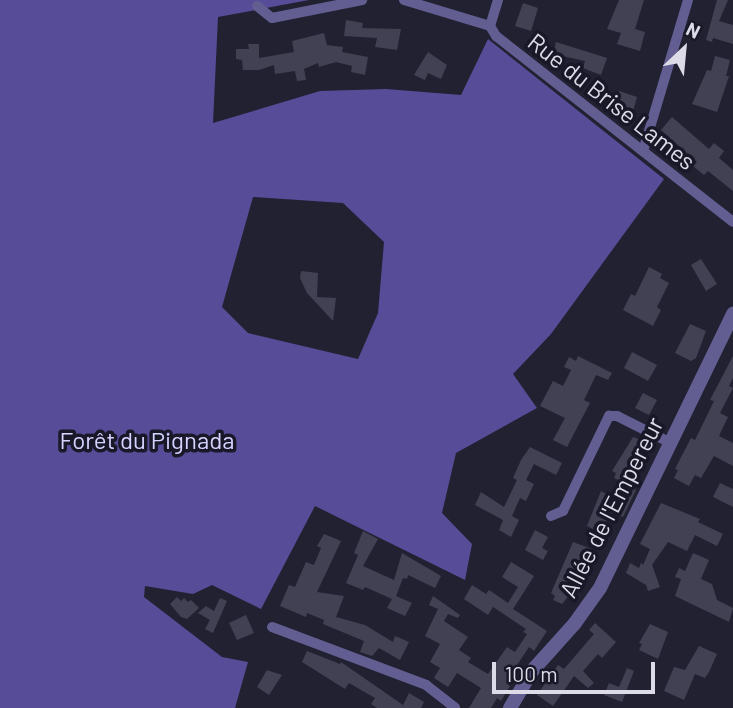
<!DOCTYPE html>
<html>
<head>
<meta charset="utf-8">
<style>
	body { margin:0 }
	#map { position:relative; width:733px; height:708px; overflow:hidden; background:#222132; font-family:Barlow,sans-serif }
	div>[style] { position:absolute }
	.forest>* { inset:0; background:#564c97 }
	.building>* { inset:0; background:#424154 }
	.minor>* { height:10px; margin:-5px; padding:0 5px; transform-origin:5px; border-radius:5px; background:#625e91 }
	.tertiary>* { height:14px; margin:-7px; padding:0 7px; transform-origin:7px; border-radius:7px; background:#625e91 }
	span { translate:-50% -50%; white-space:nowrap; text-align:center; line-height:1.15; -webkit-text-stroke:7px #191828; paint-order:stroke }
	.street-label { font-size:24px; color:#dcdbe7 }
	.park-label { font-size:24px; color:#d5d3ff }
	.north { position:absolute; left:649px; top:14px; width:70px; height:70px; -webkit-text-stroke:5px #191828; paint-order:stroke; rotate:26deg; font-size:19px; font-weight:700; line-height:28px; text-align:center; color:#dcdbe7 }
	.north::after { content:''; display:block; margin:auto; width:24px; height:32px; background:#dcdbe7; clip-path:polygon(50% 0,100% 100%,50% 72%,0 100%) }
	.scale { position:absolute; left:492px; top:662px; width:163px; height:32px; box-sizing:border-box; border:4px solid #dcdbe7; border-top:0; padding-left:9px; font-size:21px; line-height:24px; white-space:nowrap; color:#dcdbe7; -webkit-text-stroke:5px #191828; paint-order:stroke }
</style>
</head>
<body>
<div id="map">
	<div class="forest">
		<div style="clip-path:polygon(evenodd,0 0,309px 0,218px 17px,213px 123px,320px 91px,386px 89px,461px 95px,488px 39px,664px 179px,551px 334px,513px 374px,537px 408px,456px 453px,442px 513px,472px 544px,465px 580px,315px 506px,261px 609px,212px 585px,193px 594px,145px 586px,144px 597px,222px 657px,248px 662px,235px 708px,0 708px,0 0,253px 197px,343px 203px,384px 242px,378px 313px,358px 359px,248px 333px,222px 307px,253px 197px)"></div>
	</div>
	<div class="building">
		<div style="clip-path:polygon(619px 0,644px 0,635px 29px,645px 32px,640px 51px,617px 44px,621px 33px,607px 29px)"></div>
		<div style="clip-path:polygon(717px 0,728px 0,719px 21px,733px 25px,733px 44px,713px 38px,712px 42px,706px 40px)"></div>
		<div style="clip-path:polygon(523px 3px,538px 8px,531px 31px,515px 26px)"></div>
		<div style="clip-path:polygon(346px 20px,363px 23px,362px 28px,401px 29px,397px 50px,375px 47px,377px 38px,344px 36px)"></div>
		<div style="clip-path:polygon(324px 33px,327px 45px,343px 47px,342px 52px,368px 57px,365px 75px,351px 72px,352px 66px,336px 62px,319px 67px,318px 63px,304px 69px,306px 80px,297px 81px,295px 71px,275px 74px,274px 65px,259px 70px,243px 70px,242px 60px,236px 59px,236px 49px,249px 49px,248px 44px,259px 44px,259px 58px,294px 52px,292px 41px)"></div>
		<div style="clip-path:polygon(556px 42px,607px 58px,601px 75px,583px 68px,585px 61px,553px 54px)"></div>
		<div style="clip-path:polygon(428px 52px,447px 65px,441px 79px,428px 73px,425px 80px,414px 75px)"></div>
		<div style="clip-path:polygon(715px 56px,730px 60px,726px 76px,729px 76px,717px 112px,692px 104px,707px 70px,711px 71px)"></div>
		<div style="clip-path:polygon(619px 91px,637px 97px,632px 115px,617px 110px,619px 104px,615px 100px)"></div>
		<div style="clip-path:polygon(672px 117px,709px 149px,714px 143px,724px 151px,719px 158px,733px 170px,733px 191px,708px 171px,704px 175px,693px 166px,697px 162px,661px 130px)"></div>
		<div style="clip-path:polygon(701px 259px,717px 284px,706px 291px,691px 265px)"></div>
		<div style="clip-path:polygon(649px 267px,662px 274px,660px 278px,669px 283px,657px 307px,661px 310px,653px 326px,623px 310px,631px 294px,635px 296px)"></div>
		<div style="clip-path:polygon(301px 271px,318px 273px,317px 297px,336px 298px,333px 321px,307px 293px,300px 278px)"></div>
		<div style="clip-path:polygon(690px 324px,706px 331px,696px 358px,691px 361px,675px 353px)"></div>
		<div style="clip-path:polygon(632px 352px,657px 365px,648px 381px,624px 368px)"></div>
		<div style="clip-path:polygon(578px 356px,612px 373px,608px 380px,596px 375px,584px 400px,590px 403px,567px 447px,553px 440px,565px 418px,540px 406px,553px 381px,563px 386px,571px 370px,564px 367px,569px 357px,576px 361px)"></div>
		<div style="clip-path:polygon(733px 356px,733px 378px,729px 386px,733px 388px,720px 413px,728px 417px,719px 436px,733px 443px,733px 466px,714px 456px,701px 478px,695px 475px,689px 486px,674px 478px,678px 470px,675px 469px,691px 438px,695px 440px,714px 401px,710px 400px)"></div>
		<div style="clip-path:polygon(643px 393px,657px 400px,649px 415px,635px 408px)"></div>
		<div style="clip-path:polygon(633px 437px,649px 443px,642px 456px,636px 453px,621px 481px,614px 478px,616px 473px,612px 471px)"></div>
		<div style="clip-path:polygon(530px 447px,562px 463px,556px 475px,534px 464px,526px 480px,534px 484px,526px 501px,520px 498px,512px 516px,519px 520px,511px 537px,499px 530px,503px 520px,475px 505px,481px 492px,504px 507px,517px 480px,513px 478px,521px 460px)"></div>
		<div style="clip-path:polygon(627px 482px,636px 490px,623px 517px,613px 512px,599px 532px,587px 526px,601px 491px,616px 499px)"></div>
		<div style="clip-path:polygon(720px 483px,733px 489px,733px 507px,713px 497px)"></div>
		<div style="clip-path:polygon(661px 503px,700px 519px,698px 522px,723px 534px,717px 546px,695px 535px,687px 551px,668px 542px,652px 565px,660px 587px,648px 591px,646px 585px,626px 573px,630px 563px,639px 568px,641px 563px,643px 565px,650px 549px,640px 544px)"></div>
		<div style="clip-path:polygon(535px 530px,548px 537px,542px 548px,548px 551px,543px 560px,525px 550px)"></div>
		<div style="clip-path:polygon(363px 531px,378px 539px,363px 566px,394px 580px,402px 553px,441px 576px,435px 588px,408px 575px,407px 579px,403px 578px,396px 596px,412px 603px,405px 616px,387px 608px,392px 599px,365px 587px,363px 590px,346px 583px,358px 555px,354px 553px)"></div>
		<div style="clip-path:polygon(324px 534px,341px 541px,317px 592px,344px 596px,336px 617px,365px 625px,393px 642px,395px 636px,409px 642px,400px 660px,379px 648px,372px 656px,360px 652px,364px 641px,323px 624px,324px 620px,307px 613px,306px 617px,280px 606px,289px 585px,295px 587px,306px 562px,314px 565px,321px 548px,317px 546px)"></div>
		<div style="clip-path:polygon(573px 542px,592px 549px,572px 592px,562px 604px,553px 600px,555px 596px,551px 593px)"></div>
		<div style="clip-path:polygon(693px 553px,709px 560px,701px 579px,712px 584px,717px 600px,733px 608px,729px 622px,675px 596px,681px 579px,675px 577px,679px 568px,685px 571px)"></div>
		<div style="clip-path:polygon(511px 562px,534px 576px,513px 609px,547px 631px,534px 651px,529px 647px,511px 674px,506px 683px,510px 686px,501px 701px,497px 698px,491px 708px,469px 708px,481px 688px,457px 673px,448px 687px,434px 678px,440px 668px,430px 662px,440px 644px,425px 636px,438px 609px,429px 605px,433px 596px,460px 615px,458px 618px,448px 614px,444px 621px,468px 637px,459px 650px,471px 658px,468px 662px,488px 674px,507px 647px,515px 652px,527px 634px,523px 632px,526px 629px,493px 607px,488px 615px,464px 599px,472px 585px,486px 594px,489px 590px,508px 603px,518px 587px,502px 577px)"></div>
		<div style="clip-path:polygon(177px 597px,181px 601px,184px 598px,188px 602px,191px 600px,199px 608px,187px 619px,181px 617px,170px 604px)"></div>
		<div style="clip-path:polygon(220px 598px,227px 601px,213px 633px,205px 629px,210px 620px,198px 613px,206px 606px,214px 611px)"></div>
		<div style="clip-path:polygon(246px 615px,254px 633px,237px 640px,229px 623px)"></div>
		<div style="clip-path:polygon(595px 623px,616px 642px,602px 658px,598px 654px,583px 671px,594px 683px,588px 688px,574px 676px,553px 706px,537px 695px,558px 665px,564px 669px,594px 634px,589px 630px)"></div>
		<div style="clip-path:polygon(650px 624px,668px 632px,658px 659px,639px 650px,642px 644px,639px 643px)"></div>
		<div style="clip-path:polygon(699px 646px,717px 654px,709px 672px,705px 678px,695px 674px,684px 700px,664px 691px,674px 667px,685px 670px)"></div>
		<div style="clip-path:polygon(307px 651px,340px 664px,341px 662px,403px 705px,409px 693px,424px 702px,421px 708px,377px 708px,371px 704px,375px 698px,349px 683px,345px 689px,302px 662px)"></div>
		<div style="clip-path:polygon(627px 668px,634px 671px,622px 702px,604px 695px,609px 683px,619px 687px)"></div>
		<div style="clip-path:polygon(267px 670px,282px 675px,269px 695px,257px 687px)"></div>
	</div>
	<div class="minor">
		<div style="left:404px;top:0;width:90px;rotate:16.8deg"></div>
		<div style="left:498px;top:0;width:27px;rotate:107deg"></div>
		<div style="left:490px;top:26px;width:12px;rotate:59deg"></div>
		<div style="left:496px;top:36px;width:301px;rotate:38.1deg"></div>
		<div style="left:257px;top:6px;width:19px;rotate:39deg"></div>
		<div style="left:272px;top:18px;width:92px;rotate:-11.3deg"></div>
		<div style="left:643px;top:151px;width:158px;rotate:-73.4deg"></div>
		<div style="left:551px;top:516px;width:13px;rotate:-23deg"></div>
		<div style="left:563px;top:511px;width:106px;rotate:-64.2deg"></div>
		<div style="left:609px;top:416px;width:8px"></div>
		<div style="left:617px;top:416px;width:58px;rotate:26.6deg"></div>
		<div style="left:272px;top:627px;width:165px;rotate:20.6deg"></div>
		<div style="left:426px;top:685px;width:37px;rotate:38deg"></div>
	</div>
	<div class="tertiary">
		<div style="left:510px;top:708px;width:43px;rotate:-59.3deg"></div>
		<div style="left:532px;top:671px;width:64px;rotate:-48.1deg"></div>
		<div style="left:575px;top:623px;width:43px;rotate:-54.5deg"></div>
		<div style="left:600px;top:588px;width:305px;rotate:-64.1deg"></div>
	</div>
	<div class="street-label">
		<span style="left:612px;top:101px;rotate:38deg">Rue du Brise Lames</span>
		<span style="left:611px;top:507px;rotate:-63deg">Allée de l'Empereur</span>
	</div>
	<div class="park-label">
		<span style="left:147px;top:440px">Forêt du Pignada</span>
	</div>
	<div class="north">N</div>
	<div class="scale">100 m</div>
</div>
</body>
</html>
